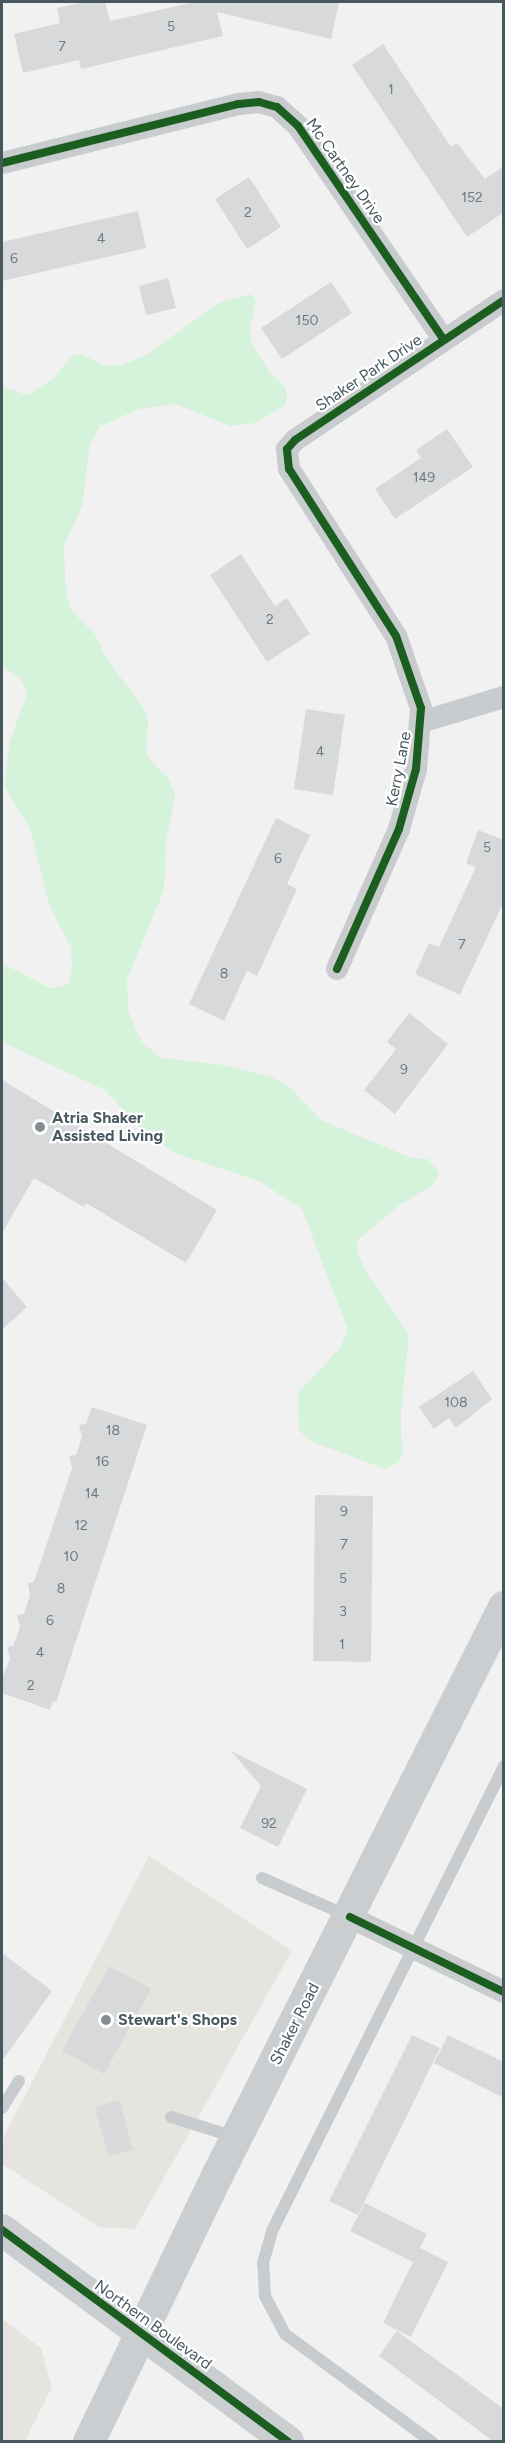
<!DOCTYPE html>
<html>
<head>
<meta charset="utf-8">
<style>
	body { margin:0 }
	#map { position:relative; width:505px; height:2443px; overflow:hidden; background:#f2f1f1; font-family:Figtree,sans-serif }
	div>[style] { position:absolute }
	.commercial>* { inset:0; background:#e6e4df }
	.green>* { inset:0; background:#d5f2da }
	.building>* { inset:0; background:#d8d9da }
	.service>* { height:12px; margin:-6px; padding:0 6px; transform-origin:6px; border-radius:6px; background:#c8ccce }
	.minor>* { height:22px; margin:-11px; padding:0 11px; transform-origin:11px; border-radius:11px; background:#c8ccce }
	.secondary>* { height:32px; margin:-16px; padding:0 16px; transform-origin:16px; border-radius:16px; background:#caced0 }
	.cycleway>* { height:8px; margin:-4px; padding:0 4px; transform-origin:4px; border-radius:4px; background:#1b5e20 }
	.dots>* { width:16px; height:16px; translate:-50% -50%; box-sizing:border-box; border:3px solid #fff; border-radius:50% }
	span { translate:-50% -50%; white-space:nowrap; text-align:center; line-height:1.15; -webkit-text-stroke:4.5px #fff; paint-order:stroke }
	.number-label { font-size:14px; color:#6d7a7f }
	.number-label span { -webkit-text-stroke-width:0 }
	.street-label { font-size:16px; color:#47585f }
	.poi-label { font-size:16px; color:#47585f; font-weight:700 }
	.left { translate:0 -50%; text-align:left }
	.frame { position:absolute; inset:0; border:3px solid #47585f; pointer-events:none }
</style>
</head>
<body>
<div id="map">
	<div class="commercial">
		<div style="clip-path:polygon(149px 1856px,292px 1951px,135px 2229px,99px 2227px,2px 2164px,2px 2140px)"></div>
		<div style="clip-path:polygon(2px 2319px,41px 2348px,52px 2387px,25px 2441px,2px 2441px)"></div>
	</div>
	<div class="green">
		<div style="clip-path:polygon(251px 294px,256px 300px,250px 329px,252px 344px,270px 373px,287px 389px,286px 404px,255px 423px,230px 426px,176px 404px,139px 409px,99px 427px,89px 448px,82px 507px,64px 545px,66px 594px,71px 610px,95px 634px,105px 656px,144px 709px,148px 723px,146px 755px,169px 779px,175px 794px,166px 842px,164px 890px,127px 979px,128px 1011px,142px 1042px,161px 1058px,223px 1065px,271px 1077px,286px 1084px,321px 1120px,412px 1158px,428px 1159px,439px 1173px,432px 1186px,399px 1205px,357px 1241px,358px 1254px,368px 1275px,409px 1335px,401px 1412px,402px 1455px,399px 1462px,385px 1469px,310px 1441px,299px 1430px,298px 1393px,340px 1348px,348px 1330px,302px 1209px,259px 1181px,174px 1153px,140px 1127px,105px 1090px,2px 1042px,2px 963px,52px 989px,68px 984px,72px 967px,71px 948px,50px 907px,30px 829px,5px 787px,9px 744px,27px 694px,20px 677px,2px 667px,2px 387px,28px 395px,53px 379px,73px 355px,83px 355px,105px 366px,123px 365px,149px 353px,218px 303px)"></div>
	</div>
	<div class="building">
		<div style="clip-path:polygon(84px 2px,105px 2px,110px 21px,195px 2px,339px 2px,331px 39px,217px 12px,223px 36px,81px 69px,79px 60px,23px 73px,14px 34px,60px 23px,57px 8px)"></div>
		<div style="clip-path:polygon(383px 44px,451px 147px,457px 143px,485px 179px,504px 166px,504px 212px,467px 237px,352px 65px)"></div>
		<div style="clip-path:polygon(249px 177px,281px 227px,247px 249px,215px 199px)"></div>
		<div style="clip-path:polygon(138px 211px,146px 248px,2px 281px,2px 242px)"></div>
		<div style="clip-path:polygon(168px 278px,176px 308px,146px 315px,139px 286px)"></div>
		<div style="clip-path:polygon(331px 282px,352px 313px,282px 359px,261px 328px)"></div>
		<div style="clip-path:polygon(447px 429px,473px 467px,395px 519px,375px 489px,421px 458px,416px 450px)"></div>
		<div style="clip-path:polygon(241px 554px,275px 606px,287px 598px,310px 634px,267px 662px,210px 575px)"></div>
		<div style="clip-path:polygon(306px 709px,345px 715px,333px 795px,294px 789px)"></div>
		<div style="clip-path:polygon(276px 818px,310px 835px,287px 884px,297px 889px,257px 976px,247px 971px,224px 1021px,189px 1004px)"></div>
		<div style="clip-path:polygon(478px 830px,504px 840px,504px 901px,460px 995px,415px 974px,429px 943px,439px 947px,476px 867px,466px 863px)"></div>
		<div style="clip-path:polygon(409px 1013px,448px 1044px,395px 1114px,364px 1090px,396px 1049px,387px 1042px)"></div>
		<div style="clip-path:polygon(2px 1080px,217px 1210px,186px 1263px,86px 1203px,84px 1207px,34px 1178px,2px 1233px)"></div>
		<div style="clip-path:polygon(2px 1278px,27px 1307px,2px 1330px)"></div>
		<div style="clip-path:polygon(473px 1371px,492px 1399px,456px 1428px,449px 1418px,434px 1429px,419px 1407px)"></div>
		<div style="clip-path:polygon(92px 1407px,147px 1425px,56px 1702px,53px 1701px,50px 1710px,2px 1693px,2px 1678px,10px 1659px,7px 1647px,13px 1646px,20px 1627px,17px 1615px,24px 1614px,30px 1595px,28px 1583px,34px 1582px,72px 1468px,69px 1456px,76px 1455px,82px 1437px,79px 1425px,86px 1424px)"></div>
		<div style="clip-path:polygon(315px 1495px,373px 1496px,371px 1662px,313px 1661px)"></div>
		<div style="clip-path:polygon(231px 1751px,307px 1789px,278px 1847px,240px 1828px,261px 1786px)"></div>
		<div style="clip-path:polygon(2px 1953px,52px 1991px,2px 2061px)"></div>
		<div style="clip-path:polygon(109px 1966px,151px 1989px,104px 2074px,62px 2051px)"></div>
		<div style="clip-path:polygon(412px 2035px,440px 2048px,358px 2215px,329px 2201px)"></div>
		<div style="clip-path:polygon(448px 2035px,504px 2062px,504px 2098px,434px 2063px)"></div>
		<div style="clip-path:polygon(120px 2100px,133px 2150px,108px 2156px,95px 2107px)"></div>
		<div style="clip-path:polygon(365px 2203px,427px 2234px,420px 2248px,448px 2262px,411px 2337px,383px 2323px,413px 2262px,350px 2231px)"></div>
		<div style="clip-path:polygon(397px 2331px,504px 2409px,504px 2442px,494px 2442px,379px 2356px)"></div>
	</div>
	<div class="service">
		<div style="left:262px;top:1878px;width:92px;rotate:23.8deg"></div>
		<div style="left:2px;top:2108px;width:32px;rotate:-58deg"></div>
		<div style="left:171px;top:2117px;width:67px;rotate:17.4deg"></div>
		<div style="left:432px;top:2442px;width:182px;rotate:-143.7deg"></div>
		<div style="left:285px;top:2334px;width:43px;rotate:-117.8deg"></div>
		<div style="left:265px;top:2296px;width:33px;rotate:-93deg"></div>
		<div style="left:263px;top:2263px;width:33px;rotate:-74deg"></div>
		<div style="left:272px;top:2231px;width:520px;rotate:-63.48deg"></div>
	</div>
	<div class="minor">
		<div style="left:2px;top:163px;width:244px;rotate:-14deg"></div>
		<div style="left:239px;top:104px;width:20px;rotate:-6deg"></div>
		<div style="left:259px;top:102px;width:19px;rotate:16deg"></div>
		<div style="left:277px;top:107px;width:28px;rotate:42deg"></div>
		<div style="left:298px;top:126px;width:259px;rotate:55.7deg"></div>
		<div style="left:421px;top:722px;width:87px;rotate:-16.8deg"></div>
		<div style="left:337px;top:969px;width:153px;rotate:-66.1deg"></div>
		<div style="left:399px;top:829px;width:62px;rotate:-74.2deg"></div>
		<div style="left:416px;top:769px;width:61px;rotate:-85.3deg"></div>
		<div style="left:421px;top:708px;width:76px;rotate:-109.1deg"></div>
		<div style="left:396px;top:636px;width:198px;rotate:-122.6deg"></div>
		<div style="left:289px;top:469px;width:20px;rotate:-96deg"></div>
		<div style="left:287px;top:449px;width:12px;rotate:-48deg"></div>
		<div style="left:295px;top:440px;width:252px;rotate:-33.8deg"></div>
		<div style="left:350px;top:1917px;width:171px;rotate:26deg"></div>
	</div>
	<div class="secondary">
		<div style="left:2px;top:2230px;width:356px;rotate:36.5deg"></div>
		<div style="left:89px;top:2442px;width:297px;rotate:-64.3deg"></div>
		<div style="left:218px;top:2174px;width:635px;rotate:-63.23deg"></div>
	</div>
	<div class="cycleway">
		<div style="left:2px;top:163px;width:244px;rotate:-14deg"></div>
		<div style="left:239px;top:104px;width:20px;rotate:-6deg"></div>
		<div style="left:259px;top:102px;width:19px;rotate:16deg"></div>
		<div style="left:277px;top:107px;width:28px;rotate:42deg"></div>
		<div style="left:298px;top:126px;width:259px;rotate:55.7deg"></div>
		<div style="left:337px;top:969px;width:153px;rotate:-66.1deg"></div>
		<div style="left:399px;top:829px;width:62px;rotate:-74.2deg"></div>
		<div style="left:416px;top:769px;width:61px;rotate:-85.3deg"></div>
		<div style="left:421px;top:708px;width:76px;rotate:-109.1deg"></div>
		<div style="left:396px;top:636px;width:198px;rotate:-122.6deg"></div>
		<div style="left:289px;top:469px;width:20px;rotate:-96deg"></div>
		<div style="left:287px;top:449px;width:12px;rotate:-48deg"></div>
		<div style="left:295px;top:440px;width:252px;rotate:-33.8deg"></div>
		<div style="left:350px;top:1917px;width:171px;rotate:26deg"></div>
		<div style="left:2px;top:2230px;width:356px;rotate:36.5deg"></div>
	</div>
	<div class="dots">
		<div style="left:40px;top:1127px;background:#838e92"></div>
		<div style="left:106px;top:2020px;background:#838e92"></div>
	</div>
	<div class="number-label">
		<span style="left:171px;top:27px">5</span>
		<span style="left:62px;top:47px">7</span>
		<span style="left:391px;top:90px">1</span>
		<span style="left:472px;top:198px">152</span>
		<span style="left:248px;top:213px">2</span>
		<span style="left:101px;top:239px">4</span>
		<span style="left:14px;top:259px">6</span>
		<span style="left:307px;top:321px">150</span>
		<span style="left:424px;top:478px">149</span>
		<span style="left:270px;top:620px">2</span>
		<span style="left:320px;top:752px">4</span>
		<span style="left:487px;top:848px">5</span>
		<span style="left:278px;top:859px">6</span>
		<span style="left:462px;top:945px">7</span>
		<span style="left:224px;top:974px">8</span>
		<span style="left:404px;top:1070px">9</span>
		<span style="left:456px;top:1403px">108</span>
		<span style="left:113px;top:1431px">18</span>
		<span style="left:102px;top:1462px">16</span>
		<span style="left:92px;top:1494px">14</span>
		<span style="left:344px;top:1512px">9</span>
		<span style="left:81px;top:1526px">12</span>
		<span style="left:344px;top:1545px">7</span>
		<span style="left:71px;top:1557px">10</span>
		<span style="left:343px;top:1579px">5</span>
		<span style="left:61px;top:1589px">8</span>
		<span style="left:343px;top:1612px">3</span>
		<span style="left:50px;top:1621px">6</span>
		<span style="left:342px;top:1645px">1</span>
		<span style="left:40px;top:1653px">4</span>
		<span style="left:31px;top:1686px">2</span>
		<span style="left:269px;top:1824px">92</span>
	</div>
	<div class="street-label">
		<span style="left:345px;top:171px;rotate:55deg">Mc Cartney Drive</span>
		<span style="left:369px;top:373px;rotate:-34deg">Shaker Park Drive</span>
		<span style="left:399px;top:769px;rotate:-79deg">Kerry Lane</span>
		<span style="left:295px;top:2024px;rotate:-63deg">Shaker Road</span>
		<span style="left:153px;top:2325px;rotate:36deg">Northern Boulevard</span>
	</div>
	<div class="poi-label">
		<span class="left" style="left:52px;top:1127px">Atria Shaker<br>Assisted Living</span>
		<span class="left" style="left:118px;top:2020px">Stewart's Shops</span>
	</div>
	<div class="frame"></div>
</div>
</body>
</html>
